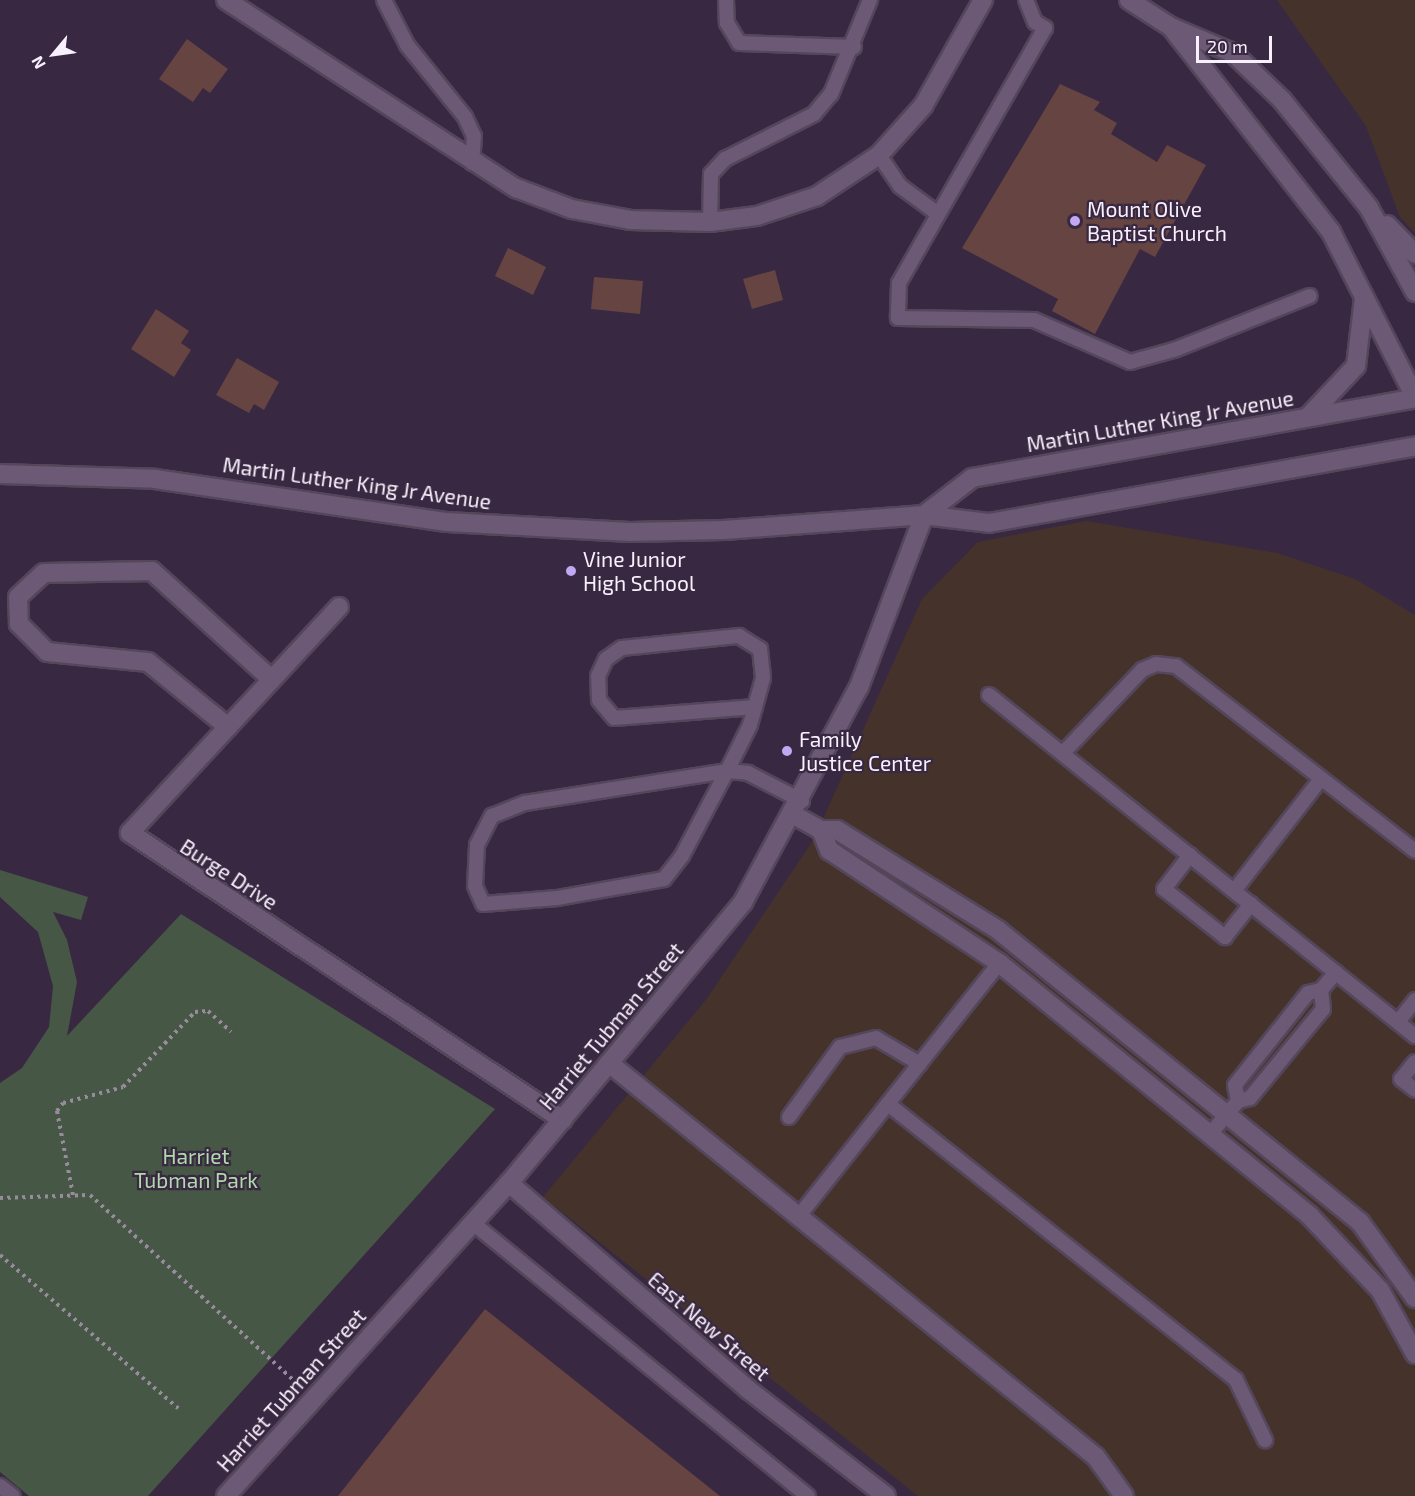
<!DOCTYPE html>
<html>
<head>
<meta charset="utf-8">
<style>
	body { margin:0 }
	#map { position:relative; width:1415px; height:1496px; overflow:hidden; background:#392841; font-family:"Exo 2",sans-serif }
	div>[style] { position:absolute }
	.commercial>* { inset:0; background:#45332b }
	.green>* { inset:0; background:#475746 }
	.building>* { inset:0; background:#654441 }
	.path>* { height:4px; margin-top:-2px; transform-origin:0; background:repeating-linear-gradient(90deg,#988b9e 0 3px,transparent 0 7.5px) }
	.roads { filter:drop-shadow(2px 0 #54465b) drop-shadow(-2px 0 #54465b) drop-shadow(0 2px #54465b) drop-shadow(0 -2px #54465b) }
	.lane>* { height:14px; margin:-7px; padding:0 7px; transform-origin:7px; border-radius:7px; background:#6c5975 }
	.street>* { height:18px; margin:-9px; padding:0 9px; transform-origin:9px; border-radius:9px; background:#6c5975 }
	.secondary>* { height:18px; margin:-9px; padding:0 9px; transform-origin:9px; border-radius:9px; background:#6c5975 }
	.dots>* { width:16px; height:16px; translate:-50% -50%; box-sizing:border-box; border:3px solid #392841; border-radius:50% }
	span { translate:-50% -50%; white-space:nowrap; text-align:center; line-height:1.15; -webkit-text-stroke:4.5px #392841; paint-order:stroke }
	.poi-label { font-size:21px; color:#f9f0fd }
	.left { translate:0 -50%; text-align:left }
	.street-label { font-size:21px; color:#f9f0fd }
	.park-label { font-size:21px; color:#b0daac }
	.north { position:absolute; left:24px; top:24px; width:60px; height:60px; -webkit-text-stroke:4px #392841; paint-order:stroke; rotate:241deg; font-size:16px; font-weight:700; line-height:24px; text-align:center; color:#f9f0fd }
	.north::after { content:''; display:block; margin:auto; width:21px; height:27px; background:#f9f0fd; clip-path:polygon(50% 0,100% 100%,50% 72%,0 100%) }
	.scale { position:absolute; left:1196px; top:36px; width:76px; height:27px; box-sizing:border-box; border:3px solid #f9f0fd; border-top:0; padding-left:8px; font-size:18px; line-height:21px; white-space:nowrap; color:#f9f0fd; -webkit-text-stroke:4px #392841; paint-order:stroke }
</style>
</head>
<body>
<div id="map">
	<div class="commercial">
		<div style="clip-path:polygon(1277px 0,1415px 0,1415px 233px,1400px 217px,1366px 126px)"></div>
		<div style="clip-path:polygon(1086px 521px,1277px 553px,1355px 579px,1415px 615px,1415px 1496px,918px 1496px,543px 1197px,706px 1000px,814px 839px,922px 599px,978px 542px)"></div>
	</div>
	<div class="green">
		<div style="clip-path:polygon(0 870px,88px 897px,81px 920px,53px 912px,67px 940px,77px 982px,67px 1036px,181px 914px,495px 1109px,148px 1496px,29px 1496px,0 1472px,0 1083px,22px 1068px,49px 1027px,53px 986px,38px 932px,0 897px)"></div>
	</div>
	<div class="building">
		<div style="clip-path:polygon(187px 39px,228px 69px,210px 93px,203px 88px,193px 102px,159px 79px)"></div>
		<div style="clip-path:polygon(1060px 84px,1100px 102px,1094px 110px,1117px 123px,1111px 134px,1157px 162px,1167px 145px,1206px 165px,1155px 257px,1140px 249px,1095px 334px,1052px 311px,1058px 299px,962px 248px)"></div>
		<div style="clip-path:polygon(508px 248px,546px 267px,533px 295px,495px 276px)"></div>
		<div style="clip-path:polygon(775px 270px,783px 300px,752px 309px,743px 279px)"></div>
		<div style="clip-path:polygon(594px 277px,643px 281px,640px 314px,591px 309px)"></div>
		<div style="clip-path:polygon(156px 309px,189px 331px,181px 343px,191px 350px,174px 377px,131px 349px)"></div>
		<div style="clip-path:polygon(237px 358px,279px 382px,264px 410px,254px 404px,249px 413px,216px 395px)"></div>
		<div style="clip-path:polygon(485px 1309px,720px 1496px,338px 1496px)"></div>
	</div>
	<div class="path">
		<div style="left:73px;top:1195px;width:86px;rotate:-100.8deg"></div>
		<div style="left:57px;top:1111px;width:10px;rotate:-53deg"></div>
		<div style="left:63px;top:1103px;width:62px;rotate:-14.9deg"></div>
		<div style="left:123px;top:1087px;width:104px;rotate:-46.2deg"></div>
		<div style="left:195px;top:1012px;width:13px;rotate:-4deg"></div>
		<div style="left:208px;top:1011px;width:31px;rotate:42deg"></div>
		<div style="left:0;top:1198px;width:90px;rotate:-1.9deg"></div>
		<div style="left:90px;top:1195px;width:281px;rotate:42.3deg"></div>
		<div style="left:0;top:1255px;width:235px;rotate:40.7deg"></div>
	</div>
	<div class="roads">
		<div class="lane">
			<div style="left:384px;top:0;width:51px;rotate:62.9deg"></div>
			<div style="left:407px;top:45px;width:92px;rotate:51.1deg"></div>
			<div style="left:465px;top:117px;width:21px;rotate:65deg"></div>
			<div style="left:474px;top:136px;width:27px;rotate:94deg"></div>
			<div style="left:726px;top:0;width:23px;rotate:88deg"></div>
			<div style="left:727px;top:23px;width:23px;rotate:59deg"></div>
			<div style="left:739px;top:43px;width:115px;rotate:2deg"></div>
			<div style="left:1026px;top:0;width:24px;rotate:68deg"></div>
			<div style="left:1035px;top:22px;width:12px;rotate:31deg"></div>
			<div style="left:1045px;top:28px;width:294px;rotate:119.8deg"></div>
			<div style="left:899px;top:283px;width:35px;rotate:92deg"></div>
			<div style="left:898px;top:318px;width:136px;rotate:0.8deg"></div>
			<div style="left:1034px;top:320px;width:105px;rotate:23.6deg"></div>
			<div style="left:1130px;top:362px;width:46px;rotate:-15.3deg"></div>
			<div style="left:1174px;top:350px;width:146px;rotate:-21.7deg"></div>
			<div style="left:879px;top:155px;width:37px;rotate:56deg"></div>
			<div style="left:900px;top:186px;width:47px;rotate:36.4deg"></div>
			<div style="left:710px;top:222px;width:48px;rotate:-88.8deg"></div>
			<div style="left:711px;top:174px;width:21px;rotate:-47deg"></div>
			<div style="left:725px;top:159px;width:100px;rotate:-26.8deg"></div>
			<div style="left:814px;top:114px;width:26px;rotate:-50deg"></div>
			<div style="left:831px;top:94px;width:102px;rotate:-67.5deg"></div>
			<div style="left:989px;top:695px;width:546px;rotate:38.68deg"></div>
			<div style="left:755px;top:707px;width:141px;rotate:175.5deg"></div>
			<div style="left:614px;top:718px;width:23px;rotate:-130deg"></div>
			<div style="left:599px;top:700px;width:24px;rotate:-92deg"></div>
			<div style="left:598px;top:676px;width:19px;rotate:-65deg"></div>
			<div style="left:606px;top:659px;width:19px;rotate:-35deg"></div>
			<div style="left:622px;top:648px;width:118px;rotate:-5.9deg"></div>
			<div style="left:739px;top:636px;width:25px;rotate:32deg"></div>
			<div style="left:760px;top:649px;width:29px;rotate:84deg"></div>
			<div style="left:763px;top:678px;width:49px;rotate:105.5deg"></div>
			<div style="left:750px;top:725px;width:51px;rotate:116.6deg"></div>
			<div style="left:727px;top:771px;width:96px;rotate:117.9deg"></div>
			<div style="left:682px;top:856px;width:29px;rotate:128deg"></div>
			<div style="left:664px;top:879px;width:109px;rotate:169.9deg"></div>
			<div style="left:557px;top:898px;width:74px;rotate:175.4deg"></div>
			<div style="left:483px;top:904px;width:20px;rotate:-114deg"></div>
			<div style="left:475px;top:886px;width:41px;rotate:-87.2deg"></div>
			<div style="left:477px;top:845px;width:33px;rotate:-63deg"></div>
			<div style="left:492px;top:816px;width:35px;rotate:-22deg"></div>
			<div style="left:525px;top:803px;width:205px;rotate:-9deg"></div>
			<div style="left:727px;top:771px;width:21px;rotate:5deg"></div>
			<div style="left:748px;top:773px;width:61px;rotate:27.4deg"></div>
			<div style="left:1063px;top:753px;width:115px;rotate:-46.4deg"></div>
			<div style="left:1142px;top:670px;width:15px;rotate:-23deg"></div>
			<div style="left:1156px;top:664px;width:20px;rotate:6deg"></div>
			<div style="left:1176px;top:666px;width:302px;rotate:37.7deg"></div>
			<div style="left:1190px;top:855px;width:43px;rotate:127.4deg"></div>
			<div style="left:1164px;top:889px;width:78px;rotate:38.2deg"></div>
			<div style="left:1225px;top:937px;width:42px;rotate:-51.8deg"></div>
			<div style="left:1234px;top:891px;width:142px;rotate:-52.2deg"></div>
			<div style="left:1398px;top:1022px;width:28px;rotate:-52deg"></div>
			<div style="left:1415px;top:1062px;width:22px;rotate:129deg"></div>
			<div style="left:1401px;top:1079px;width:18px;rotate:38deg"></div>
			<div style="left:1238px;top:1101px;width:16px;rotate:-101deg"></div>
			<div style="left:1235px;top:1085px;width:117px;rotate:-51.6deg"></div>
			<div style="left:1308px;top:993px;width:13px;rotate:-13deg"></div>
			<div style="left:1321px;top:990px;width:23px;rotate:-50deg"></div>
			<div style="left:888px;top:1104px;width:444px;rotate:38.4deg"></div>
			<div style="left:1236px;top:1380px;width:67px;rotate:64.2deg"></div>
			<div style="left:789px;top:1117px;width:87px;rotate:-53.9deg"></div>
			<div style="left:840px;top:1047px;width:37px;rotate:-14deg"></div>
			<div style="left:876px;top:1038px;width:51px;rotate:30.6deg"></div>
			<div style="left:1211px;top:1133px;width:42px;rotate:-49.8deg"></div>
			<div style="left:1238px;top:1101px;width:12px;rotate:-14deg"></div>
			<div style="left:1250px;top:1098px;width:115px;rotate:-50.6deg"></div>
			<div style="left:1323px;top:1009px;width:19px;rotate:-96deg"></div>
			<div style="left:798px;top:1217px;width:324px;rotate:-51.6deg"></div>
			<div style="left:473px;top:1223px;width:432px;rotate:39.2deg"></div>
			<div style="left:0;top:1486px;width:16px;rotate:38deg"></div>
		</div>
		<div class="street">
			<div style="left:226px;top:0;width:346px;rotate:33deg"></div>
			<div style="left:516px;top:188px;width:60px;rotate:20.6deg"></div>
			<div style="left:572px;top:209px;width:59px;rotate:10.7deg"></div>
			<div style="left:630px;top:220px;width:80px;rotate:1.4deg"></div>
			<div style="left:710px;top:222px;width:47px;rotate:-7.3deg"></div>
			<div style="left:757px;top:216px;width:63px;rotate:-18.4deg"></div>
			<div style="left:817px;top:196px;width:74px;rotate:-33.5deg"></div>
			<div style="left:879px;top:155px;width:66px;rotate:-48.1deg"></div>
			<div style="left:923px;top:106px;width:122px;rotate:-60.5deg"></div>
			<div style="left:339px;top:607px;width:308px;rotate:132.8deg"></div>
			<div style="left:130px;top:833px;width:519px;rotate:33.54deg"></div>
			<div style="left:228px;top:727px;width:103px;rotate:-140.9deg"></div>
			<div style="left:148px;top:662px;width:101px;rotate:-174.3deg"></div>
			<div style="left:47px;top:652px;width:40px;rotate:-135deg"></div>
			<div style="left:19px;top:624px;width:27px;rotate:-92deg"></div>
			<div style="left:18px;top:597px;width:35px;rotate:-43deg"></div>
			<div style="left:44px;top:573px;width:108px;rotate:-1.1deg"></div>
			<div style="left:152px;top:571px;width:161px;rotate:42.2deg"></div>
			<div style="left:794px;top:815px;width:31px;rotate:29deg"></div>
			<div style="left:821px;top:830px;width:16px"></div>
			<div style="left:837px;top:830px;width:190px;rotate:31.8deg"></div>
			<div style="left:998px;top:930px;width:465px;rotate:38.9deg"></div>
			<div style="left:1360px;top:1222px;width:94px;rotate:54.1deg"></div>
			<div style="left:821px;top:830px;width:22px;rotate:68deg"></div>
			<div style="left:829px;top:850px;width:204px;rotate:33.6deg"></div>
			<div style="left:999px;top:963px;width:400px;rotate:39.1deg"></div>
			<div style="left:1309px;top:1215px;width:103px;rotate:46.6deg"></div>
			<div style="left:1380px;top:1290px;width:73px;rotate:61.3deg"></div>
			<div style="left:609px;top:1063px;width:626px;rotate:38.97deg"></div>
			<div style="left:1096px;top:1457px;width:48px;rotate:54.3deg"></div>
			<div style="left:509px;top:1183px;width:317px;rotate:40.8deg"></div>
			<div style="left:749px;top:1390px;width:173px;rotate:37.7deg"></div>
			<div style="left:226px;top:1496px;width:422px;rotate:-47.9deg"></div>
			<div style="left:509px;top:1183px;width:366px;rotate:-50.2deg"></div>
			<div style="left:743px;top:902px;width:244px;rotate:-61.7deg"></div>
			<div style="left:859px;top:687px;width:184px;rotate:-69.3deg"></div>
		</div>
		<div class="secondary">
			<div style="left:1129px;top:0;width:50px;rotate:32.7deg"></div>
			<div style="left:1171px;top:27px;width:67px;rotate:22.8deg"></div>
			<div style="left:1233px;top:53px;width:68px;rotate:43.8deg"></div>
			<div style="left:1282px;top:100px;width:139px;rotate:51.1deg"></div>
			<div style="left:1369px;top:208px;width:96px;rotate:61.3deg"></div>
			<div style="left:1171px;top:27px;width:260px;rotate:52deg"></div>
			<div style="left:1331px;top:232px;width:185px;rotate:63deg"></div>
			<div style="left:1387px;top:225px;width:40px;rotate:46deg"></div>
			<div style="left:1309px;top:416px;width:69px;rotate:-46.8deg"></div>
			<div style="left:1356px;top:366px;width:68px;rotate:-83.3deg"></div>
			<div style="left:0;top:474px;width:155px;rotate:1.8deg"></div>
			<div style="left:155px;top:479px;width:295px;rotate:8.4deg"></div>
			<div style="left:447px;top:522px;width:183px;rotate:3.1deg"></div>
			<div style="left:630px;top:532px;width:94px;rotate:-1.2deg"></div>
			<div style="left:724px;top:530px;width:201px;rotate:-4.3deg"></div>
			<div style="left:924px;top:515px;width:65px;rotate:7deg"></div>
			<div style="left:989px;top:523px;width:433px;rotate:-10.2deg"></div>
			<div style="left:924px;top:515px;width:61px;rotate:-37.6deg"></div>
			<div style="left:972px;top:478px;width:450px;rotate:-10.2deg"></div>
		</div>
	</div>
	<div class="dots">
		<div style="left:1075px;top:221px;background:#c2a7f2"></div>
		<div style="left:571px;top:571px;background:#c2a7f2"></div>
		<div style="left:787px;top:751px;background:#c2a7f2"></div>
	</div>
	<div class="poi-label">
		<span class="left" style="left:1087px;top:221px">Mount Olive<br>Baptist Church</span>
		<span class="left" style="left:583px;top:571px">Vine Junior<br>High School</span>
		<span class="left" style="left:799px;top:751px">Family<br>Justice Center</span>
	</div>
	<div class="street-label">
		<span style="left:1160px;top:421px;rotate:-10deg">Martin Luther King Jr Avenue</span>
		<span style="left:357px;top:483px;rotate:8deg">Martin Luther King Jr Avenue</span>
		<span style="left:229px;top:874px;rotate:33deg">Burge Drive</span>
		<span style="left:611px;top:1026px;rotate:-50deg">Harriet Tubman Street</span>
		<span style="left:709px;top:1326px;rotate:41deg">East New Street</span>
		<span style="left:291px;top:1390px;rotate:-48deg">Harriet Tubman Street</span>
	</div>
	<div class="park-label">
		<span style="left:196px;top:1168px">Harriet<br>Tubman Park</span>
	</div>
	<div class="north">N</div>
	<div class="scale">20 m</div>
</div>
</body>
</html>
